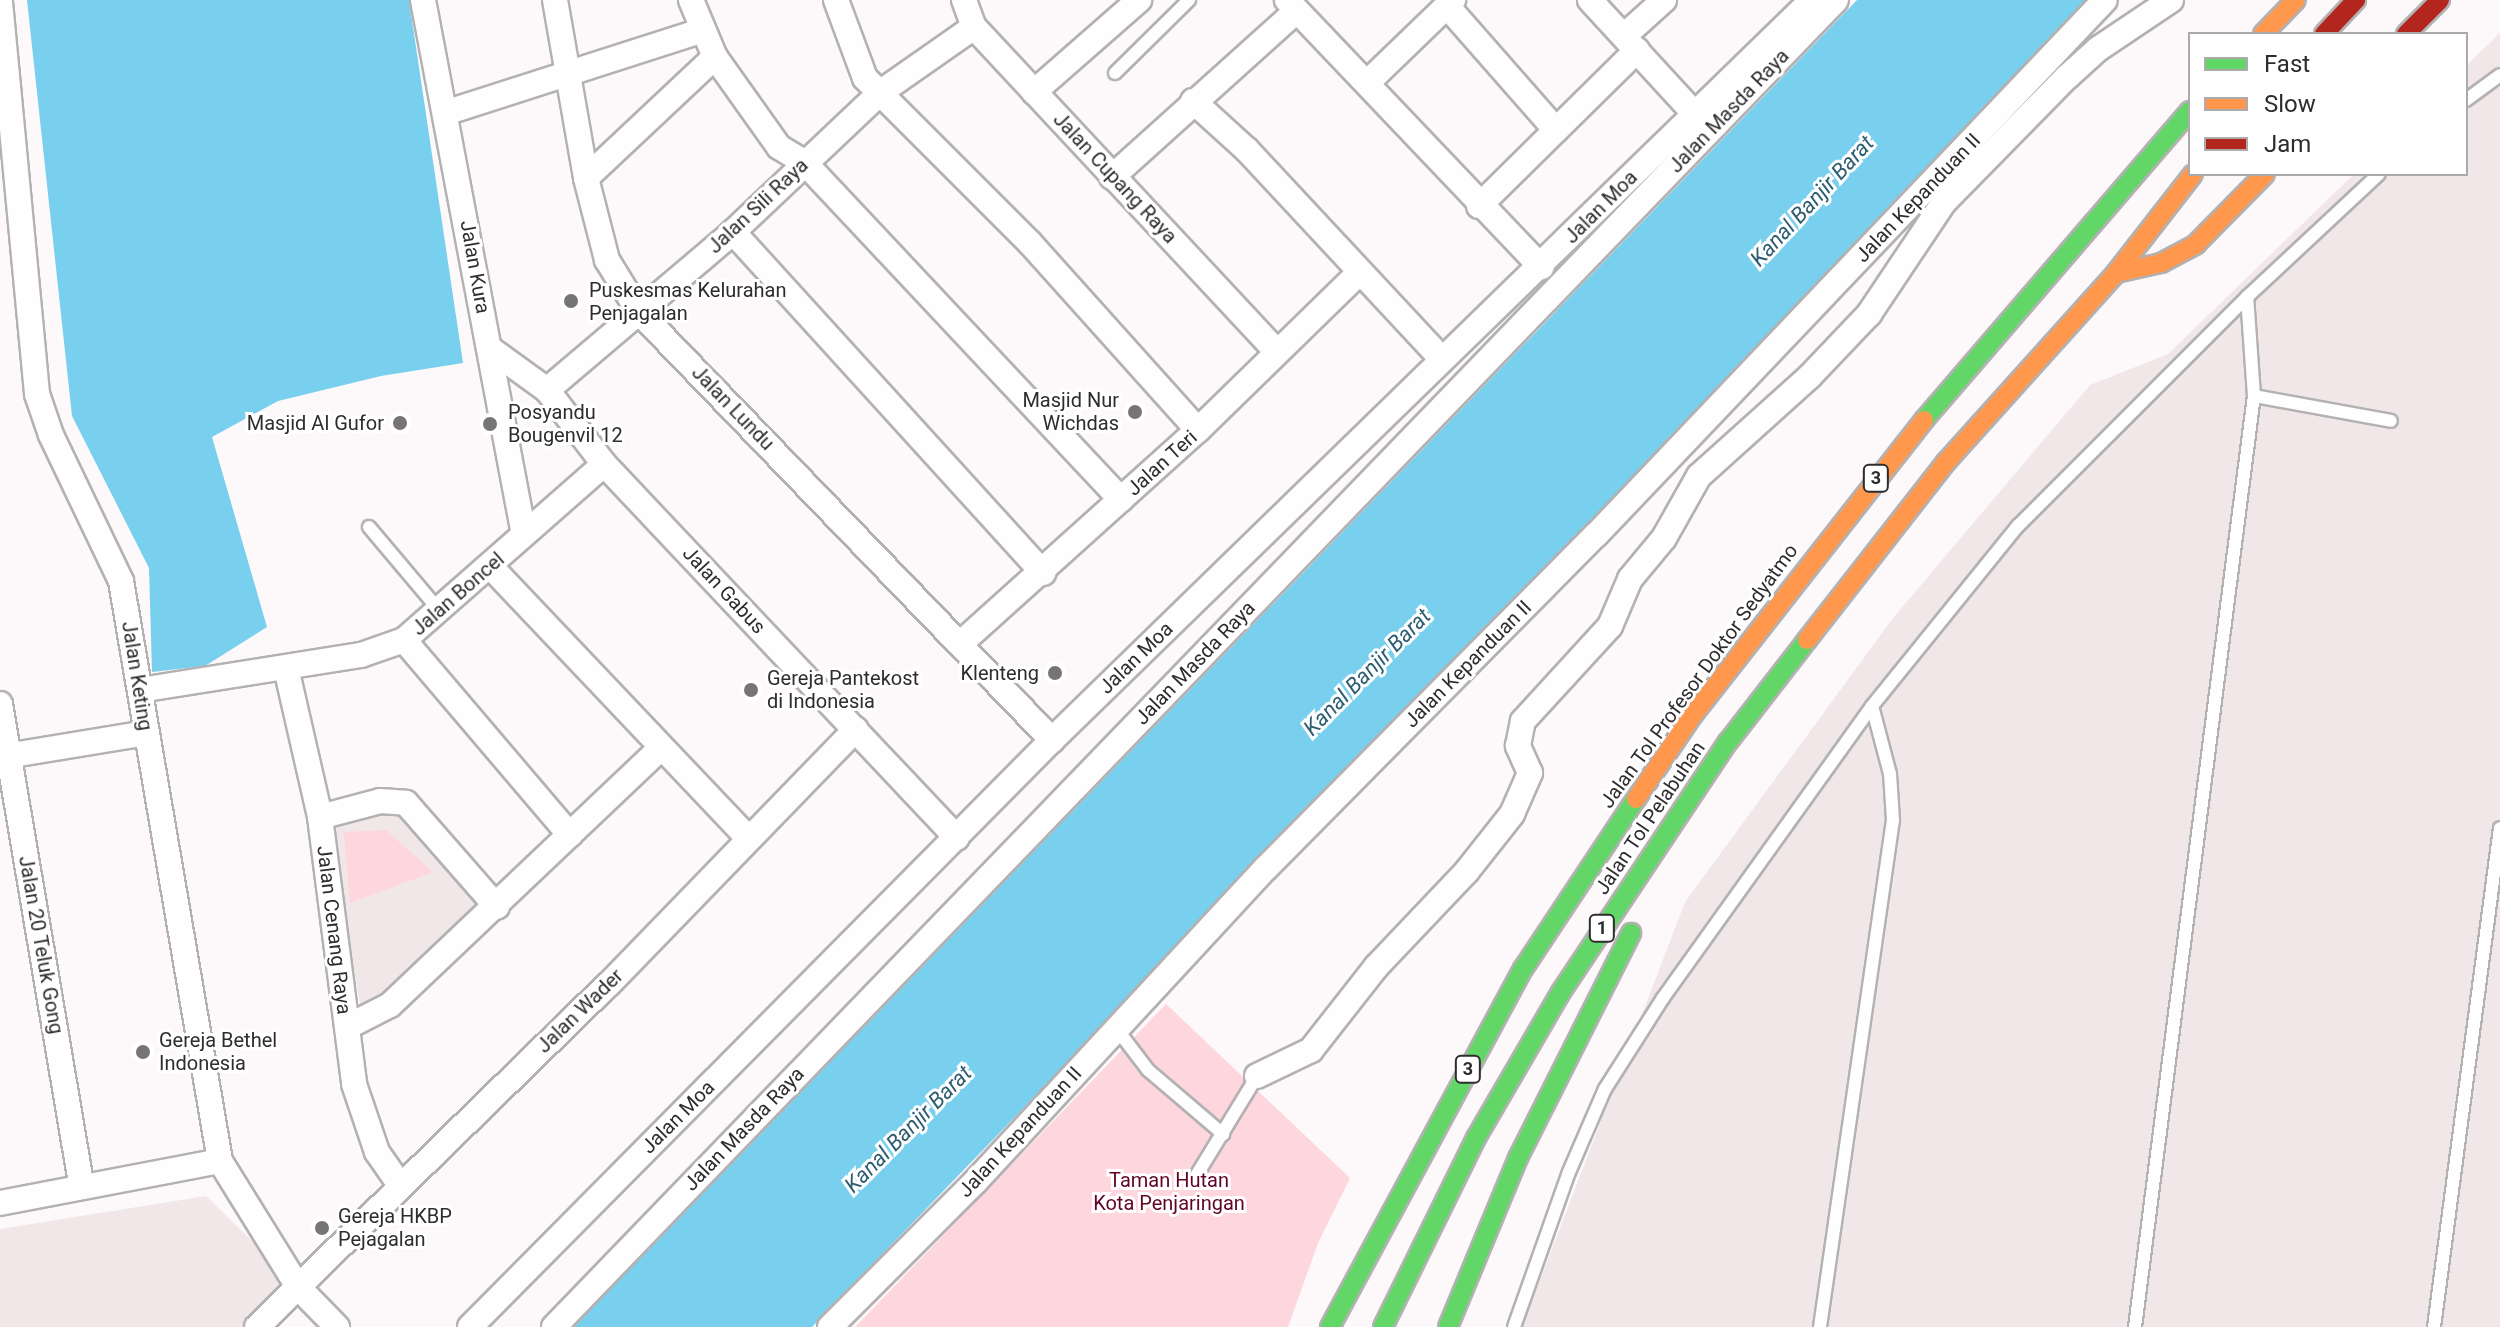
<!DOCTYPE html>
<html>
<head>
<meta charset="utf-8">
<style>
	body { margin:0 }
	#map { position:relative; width:2500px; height:1327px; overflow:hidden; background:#fdf9fa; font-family:Roboto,sans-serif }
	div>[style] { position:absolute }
	.built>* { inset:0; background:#f1e7e8 }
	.green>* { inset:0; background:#fed7de }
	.water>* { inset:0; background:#79cfee }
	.roads { filter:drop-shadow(2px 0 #b3b1b1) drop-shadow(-2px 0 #b3b1b1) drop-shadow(0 2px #b3b1b1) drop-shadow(0 -2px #b3b1b1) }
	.lane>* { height:12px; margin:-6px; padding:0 6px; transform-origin:6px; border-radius:6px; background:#fffefe }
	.street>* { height:24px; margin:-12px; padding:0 12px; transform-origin:12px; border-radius:12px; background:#fffefe }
	.fast>* { height:18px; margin:-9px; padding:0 9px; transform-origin:9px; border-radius:9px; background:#63d668 }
	.slow>* { height:18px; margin:-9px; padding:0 9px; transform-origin:9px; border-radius:9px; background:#ff974d }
	.jam>* { height:18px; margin:-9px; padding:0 9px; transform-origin:9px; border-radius:9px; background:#b3261e }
	.dots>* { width:22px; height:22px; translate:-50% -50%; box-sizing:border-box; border:4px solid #fff; border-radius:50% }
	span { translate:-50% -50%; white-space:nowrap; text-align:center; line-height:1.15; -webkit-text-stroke:6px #fff; paint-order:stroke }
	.shield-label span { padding:2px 6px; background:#fff; border:2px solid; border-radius:6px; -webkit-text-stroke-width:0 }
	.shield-label { font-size:18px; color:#2e2c2c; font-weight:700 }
	.street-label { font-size:20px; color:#2e2c2c }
	.poi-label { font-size:20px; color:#2e2c2c }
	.left { translate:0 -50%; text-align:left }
	.right { translate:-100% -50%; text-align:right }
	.park-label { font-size:20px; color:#600528 }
	.water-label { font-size:22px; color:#2c5d70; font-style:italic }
	.legend { position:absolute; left:2188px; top:32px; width:280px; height:144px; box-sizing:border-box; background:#fff; border:2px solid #ababab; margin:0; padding:10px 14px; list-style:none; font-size:24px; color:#2e2c2c }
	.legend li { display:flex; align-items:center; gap:16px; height:40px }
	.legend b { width:40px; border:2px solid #ababab }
</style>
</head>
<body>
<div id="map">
	<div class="built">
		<div style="clip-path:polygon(2500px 33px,2500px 1327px,1522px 1327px,1685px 902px,1893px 618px,2090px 385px,2168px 354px,2354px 174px,2466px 174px,2466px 66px)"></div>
		<div style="clip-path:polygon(378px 808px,406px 814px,493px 910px,363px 1020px,327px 824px)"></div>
		<div style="clip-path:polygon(206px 1196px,290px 1278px,241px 1327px,0 1327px,0 1229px)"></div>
	</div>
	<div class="green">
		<div style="clip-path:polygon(386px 830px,433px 872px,350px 903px,344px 832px)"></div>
		<div style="clip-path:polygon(1166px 1004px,1350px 1178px,1318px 1243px,1288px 1327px,855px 1327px)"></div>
	</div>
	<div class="water">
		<div style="clip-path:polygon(27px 0,409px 0,463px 363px,381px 376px,278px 401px,212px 437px,267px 627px,205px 666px,152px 672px,149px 568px,72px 416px)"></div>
		<div style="clip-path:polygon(1857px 0,2094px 0,812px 1327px,574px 1327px)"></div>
	</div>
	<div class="roads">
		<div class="lane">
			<div style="left:1115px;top:73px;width:104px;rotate:-44.6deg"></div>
			<div style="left:2466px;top:100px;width:42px;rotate:-36.3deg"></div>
			<div style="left:2254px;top:396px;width:139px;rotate:10.3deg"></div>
			<div style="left:369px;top:527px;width:109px;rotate:49.9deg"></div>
			<div style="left:1116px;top:1028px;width:53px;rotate:52.7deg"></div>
			<div style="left:1148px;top:1070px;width:99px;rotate:40.5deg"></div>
			<div style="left:1193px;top:1181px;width:123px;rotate:-58.6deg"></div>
			<div style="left:1514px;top:1327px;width:164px;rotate:-70.5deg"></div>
			<div style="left:1569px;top:1172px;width:90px;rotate:-66.6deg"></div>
			<div style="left:1605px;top:1089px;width:108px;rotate:-57.5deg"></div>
			<div style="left:1663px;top:998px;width:359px;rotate:-54.4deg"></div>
			<div style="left:1872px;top:706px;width:232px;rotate:-51deg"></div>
			<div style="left:2018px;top:526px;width:324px;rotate:-45deg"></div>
			<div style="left:2247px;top:297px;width:180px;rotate:-43deg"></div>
			<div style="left:1820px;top:1327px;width:512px;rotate:-81.81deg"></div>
			<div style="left:1893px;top:820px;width:46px;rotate:-93.7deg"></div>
			<div style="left:1890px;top:774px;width:70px;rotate:-104.8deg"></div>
			<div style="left:2135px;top:1327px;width:939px;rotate:-82.72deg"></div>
			<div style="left:2254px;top:396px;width:99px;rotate:-94deg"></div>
			<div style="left:2434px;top:1327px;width:503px;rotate:-82.47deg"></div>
		</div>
		<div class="street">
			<div style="left:423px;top:0;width:544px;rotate:79.31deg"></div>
			<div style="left:555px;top:0;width:181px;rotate:80.1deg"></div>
			<div style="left:586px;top:178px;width:85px;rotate:75.6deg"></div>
			<div style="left:607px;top:260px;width:61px;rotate:58.4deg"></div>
			<div style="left:639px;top:312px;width:595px;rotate:46.02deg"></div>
			<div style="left:691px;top:0;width:62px;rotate:67.2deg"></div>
			<div style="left:715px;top:57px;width:110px;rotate:54.6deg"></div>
			<div style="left:779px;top:147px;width:29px;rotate:31deg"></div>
			<div style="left:804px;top:162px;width:463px;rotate:46.8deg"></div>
			<div style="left:836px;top:0;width:83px;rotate:69.6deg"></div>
			<div style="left:865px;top:78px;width:233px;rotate:45deg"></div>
			<div style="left:1030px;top:243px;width:251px;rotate:48.1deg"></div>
			<div style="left:964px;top:0;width:29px;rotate:70deg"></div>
			<div style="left:974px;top:27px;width:443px;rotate:47deg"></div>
			<div style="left:1287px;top:0;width:369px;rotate:46.4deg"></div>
			<div style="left:1590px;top:0;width:155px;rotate:47.4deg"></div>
			<div style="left:0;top:2px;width:394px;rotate:84.6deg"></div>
			<div style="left:37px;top:394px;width:43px;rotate:71.1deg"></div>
			<div style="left:51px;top:435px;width:162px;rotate:64.4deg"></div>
			<div style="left:121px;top:581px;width:588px;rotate:80.31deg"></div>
			<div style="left:220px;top:1161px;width:148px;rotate:58.2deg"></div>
			<div style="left:298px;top:1287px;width:56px;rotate:45.7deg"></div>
			<div style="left:1447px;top:6px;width:165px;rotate:48.7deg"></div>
			<div style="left:1624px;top:36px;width:54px;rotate:-42deg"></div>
			<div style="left:1367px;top:83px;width:120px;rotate:-44deg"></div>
			<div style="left:1034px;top:92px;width:140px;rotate:-41.2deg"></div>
			<div style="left:1193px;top:101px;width:73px;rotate:42.2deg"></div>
			<div style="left:1247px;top:150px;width:286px;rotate:47deg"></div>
			<div style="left:448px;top:112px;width:268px;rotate:-17.8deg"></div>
			<div style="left:1112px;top:177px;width:246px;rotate:-42deg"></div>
			<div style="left:586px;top:178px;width:177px;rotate:-43.2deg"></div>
			<div style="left:1479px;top:206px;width:222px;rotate:-44.6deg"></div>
			<div style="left:733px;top:232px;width:461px;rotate:47.7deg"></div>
			<div style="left:489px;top:348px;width:72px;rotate:35.9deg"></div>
			<div style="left:547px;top:390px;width:93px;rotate:52.4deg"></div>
			<div style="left:604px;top:464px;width:514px;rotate:46.65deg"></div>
			<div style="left:547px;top:390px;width:244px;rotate:-40.3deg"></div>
			<div style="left:733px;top:232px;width:204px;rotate:-43.4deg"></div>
			<div style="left:881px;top:92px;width:113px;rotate:-35deg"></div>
			<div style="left:490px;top:566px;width:375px;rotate:46.5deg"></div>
			<div style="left:404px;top:640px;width:256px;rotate:49.6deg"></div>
			<div style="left:960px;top:644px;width:320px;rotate:-42deg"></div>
			<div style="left:1198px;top:430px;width:223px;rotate:-44.3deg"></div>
			<div style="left:286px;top:668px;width:153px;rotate:77.1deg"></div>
			<div style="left:320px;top:817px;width:269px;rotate:82.7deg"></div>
			<div style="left:354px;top:1084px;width:72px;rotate:71.3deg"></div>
			<div style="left:377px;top:1152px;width:40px;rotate:55.1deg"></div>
			<div style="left:140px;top:690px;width:224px;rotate:-9deg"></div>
			<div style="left:361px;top:655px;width:46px;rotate:-19.2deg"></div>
			<div style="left:404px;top:640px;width:266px;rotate:-41.3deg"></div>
			<div style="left:0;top:704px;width:490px;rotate:80.4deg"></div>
			<div style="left:0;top:757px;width:148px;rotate:-9.3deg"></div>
			<div style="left:320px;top:817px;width:62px;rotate:-14.9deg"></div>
			<div style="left:380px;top:801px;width:26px;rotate:4deg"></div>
			<div style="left:406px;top:803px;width:138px;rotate:48.8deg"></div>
			<div style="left:347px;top:1027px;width:48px;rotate:-27.1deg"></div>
			<div style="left:390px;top:1005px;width:373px;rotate:-43.5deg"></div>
			<div style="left:1257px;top:1076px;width:60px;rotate:-25.7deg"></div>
			<div style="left:1311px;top:1050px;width:105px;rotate:-51.9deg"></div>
			<div style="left:1376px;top:967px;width:132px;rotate:-46.5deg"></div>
			<div style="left:1467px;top:871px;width:73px;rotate:-51.7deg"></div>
			<div style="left:1512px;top:814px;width:45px;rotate:-66.3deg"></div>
			<div style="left:1530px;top:773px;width:30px;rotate:-114deg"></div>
			<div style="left:1518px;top:746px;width:25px;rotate:-79deg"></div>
			<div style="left:1523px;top:721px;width:129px;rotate:-47.5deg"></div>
			<div style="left:1610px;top:626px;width:51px;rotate:-66.9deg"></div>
			<div style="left:1630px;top:579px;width:53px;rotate:-50.3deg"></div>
			<div style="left:1664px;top:538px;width:71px;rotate:-60.6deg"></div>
			<div style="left:1699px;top:476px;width:149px;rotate:-42deg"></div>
			<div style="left:1810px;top:376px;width:86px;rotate:-46.4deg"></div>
			<div style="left:1869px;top:314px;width:135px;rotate:-56.2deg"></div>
			<div style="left:1944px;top:202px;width:175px;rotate:-45.5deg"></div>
			<div style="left:2067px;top:77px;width:42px;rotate:-42.1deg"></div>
			<div style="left:2098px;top:49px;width:88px;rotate:-33.9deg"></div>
			<div style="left:0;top:1203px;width:224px;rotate:-10.8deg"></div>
			<div style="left:257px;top:1327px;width:490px;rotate:-44.3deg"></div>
			<div style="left:608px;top:985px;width:356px;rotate:-45.9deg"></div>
			<div style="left:470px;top:1327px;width:827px;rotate:-45.25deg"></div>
			<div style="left:1052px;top:740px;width:1061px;rotate:-44.24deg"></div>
			<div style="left:554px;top:1327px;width:1845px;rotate:-45.99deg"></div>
			<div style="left:830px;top:1327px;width:205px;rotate:-45deg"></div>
			<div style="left:975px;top:1182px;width:428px;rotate:-47.2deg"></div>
			<div style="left:1266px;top:868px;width:469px;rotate:-45.3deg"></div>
			<div style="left:1596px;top:535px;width:738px;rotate:-46.43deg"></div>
		</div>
		<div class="fast">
			<div style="left:1924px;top:420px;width:408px;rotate:-49.3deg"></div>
			<div style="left:1330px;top:1327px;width:407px;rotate:-61.7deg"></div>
			<div style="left:1523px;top:969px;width:204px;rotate:-56.4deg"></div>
			<div style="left:1383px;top:1327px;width:211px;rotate:-63.8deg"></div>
			<div style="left:1476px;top:1138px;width:169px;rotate:-59.8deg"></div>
			<div style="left:1561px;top:992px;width:301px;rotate:-56.3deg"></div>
			<div style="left:1728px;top:742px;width:129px;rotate:-52.2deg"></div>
			<div style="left:1448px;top:1327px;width:183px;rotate:-67.5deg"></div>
			<div style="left:1518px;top:1158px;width:252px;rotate:-63.3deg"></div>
		</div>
		<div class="slow">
			<div style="left:2263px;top:34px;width:47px;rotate:-45.9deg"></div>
			<div style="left:2116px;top:273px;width:46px;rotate:-12.5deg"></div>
			<div style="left:2161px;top:263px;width:40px;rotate:-28deg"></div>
			<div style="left:2196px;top:244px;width:98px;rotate:-45.4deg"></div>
			<div style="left:1807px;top:640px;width:226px;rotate:-52deg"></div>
			<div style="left:1946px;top:462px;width:254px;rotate:-48deg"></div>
			<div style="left:2116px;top:273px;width:125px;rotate:-52.1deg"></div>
			<div style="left:1636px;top:799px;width:100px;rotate:-56deg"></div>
			<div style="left:1692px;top:716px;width:376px;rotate:-51.9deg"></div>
		</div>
		<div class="jam">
			<div style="left:2324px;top:34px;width:47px;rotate:-46.7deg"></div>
			<div style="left:2406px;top:34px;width:48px;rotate:-45deg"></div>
		</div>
	</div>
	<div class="dots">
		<div style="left:571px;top:301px;background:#767474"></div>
		<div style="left:1135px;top:412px;background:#767474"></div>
		<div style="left:400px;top:423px;background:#767474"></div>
		<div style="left:490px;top:424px;background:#767474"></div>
		<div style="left:1055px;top:673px;background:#767474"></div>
		<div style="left:751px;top:690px;background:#767474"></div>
		<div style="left:143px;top:1052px;background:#767474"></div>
		<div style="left:322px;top:1228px;background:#767474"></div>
	</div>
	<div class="shield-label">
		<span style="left:1876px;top:478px">3</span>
		<span style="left:1602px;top:928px">1</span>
		<span style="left:1468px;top:1069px">3</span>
	</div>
	<div class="street-label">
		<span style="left:1729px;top:111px;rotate:-46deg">Jalan Masda Raya</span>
		<span style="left:1115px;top:178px;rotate:47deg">Jalan Cupang Raya</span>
		<span style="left:1918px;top:198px;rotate:-46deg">Jalan Kepanduan II</span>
		<span style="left:758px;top:206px;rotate:-43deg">Jalan Sili Raya</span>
		<span style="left:1601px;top:207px;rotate:-45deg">Jalan Moa</span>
		<span style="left:475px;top:267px;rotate:80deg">Jalan Kura</span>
		<span style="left:733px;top:408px;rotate:46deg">Jalan Lundu</span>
		<span style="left:1162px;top:463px;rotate:-42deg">Jalan Teri</span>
		<span style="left:724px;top:590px;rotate:47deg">Jalan Gabus</span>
		<span style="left:458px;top:594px;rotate:-41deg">Jalan Boncel</span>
		<span style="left:1136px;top:658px;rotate:-44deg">Jalan Moa</span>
		<span style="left:1195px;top:663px;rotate:-46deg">Jalan Masda Raya</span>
		<span style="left:1468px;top:664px;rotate:-45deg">Jalan Kepanduan II</span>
		<span style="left:137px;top:676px;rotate:81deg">Jalan Keting</span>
		<span style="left:1699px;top:676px;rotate:-54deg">Jalan Tol Profesor Doktor Sedyatmo</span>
		<span style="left:1650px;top:818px;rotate:-56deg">Jalan Tol Pelabuhan</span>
		<span style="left:334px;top:930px;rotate:83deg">Jalan Cenang Raya</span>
		<span style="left:41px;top:945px;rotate:80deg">Jalan 20 Teluk Gong</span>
		<span style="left:580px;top:1011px;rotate:-44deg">Jalan Wader</span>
		<span style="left:678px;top:1117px;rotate:-45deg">Jalan Moa</span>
		<span style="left:744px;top:1129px;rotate:-46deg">Jalan Masda Raya</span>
		<span style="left:1020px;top:1132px;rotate:-47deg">Jalan Kepanduan II</span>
	</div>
	<div class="poi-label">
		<span class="left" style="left:589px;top:302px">Puskesmas Kelurahan<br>Penjagalan</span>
		<span class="right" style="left:1119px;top:412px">Masjid Nur<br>Wichdas</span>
		<span class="left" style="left:508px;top:424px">Posyandu<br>Bougenvil 12</span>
		<span class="right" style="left:384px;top:423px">Masjid Al Gufor</span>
		<span class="right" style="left:1039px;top:673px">Klenteng</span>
		<span class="left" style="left:767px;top:690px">Gereja Pantekost<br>di Indonesia</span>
		<span class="left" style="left:159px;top:1052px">Gereja Bethel<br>Indonesia</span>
		<span class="left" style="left:338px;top:1228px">Gereja HKBP<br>Pejagalan</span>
	</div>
	<div class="park-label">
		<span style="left:1169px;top:1192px">Taman Hutan<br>Kota Penjaringan</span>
	</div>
	<div class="water-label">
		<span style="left:1812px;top:201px;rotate:-47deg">Kanal Banjir Barat</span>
		<span style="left:1367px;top:672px;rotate:-45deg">Kanal Banjir Barat</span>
		<span style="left:908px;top:1129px;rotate:-45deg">Kanal Banjir Barat</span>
	</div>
	<ul class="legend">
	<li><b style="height:10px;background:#63d668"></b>Fast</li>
	<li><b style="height:10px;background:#ff974d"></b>Slow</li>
	<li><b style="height:10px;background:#b3261e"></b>Jam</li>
	</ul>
</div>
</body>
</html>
